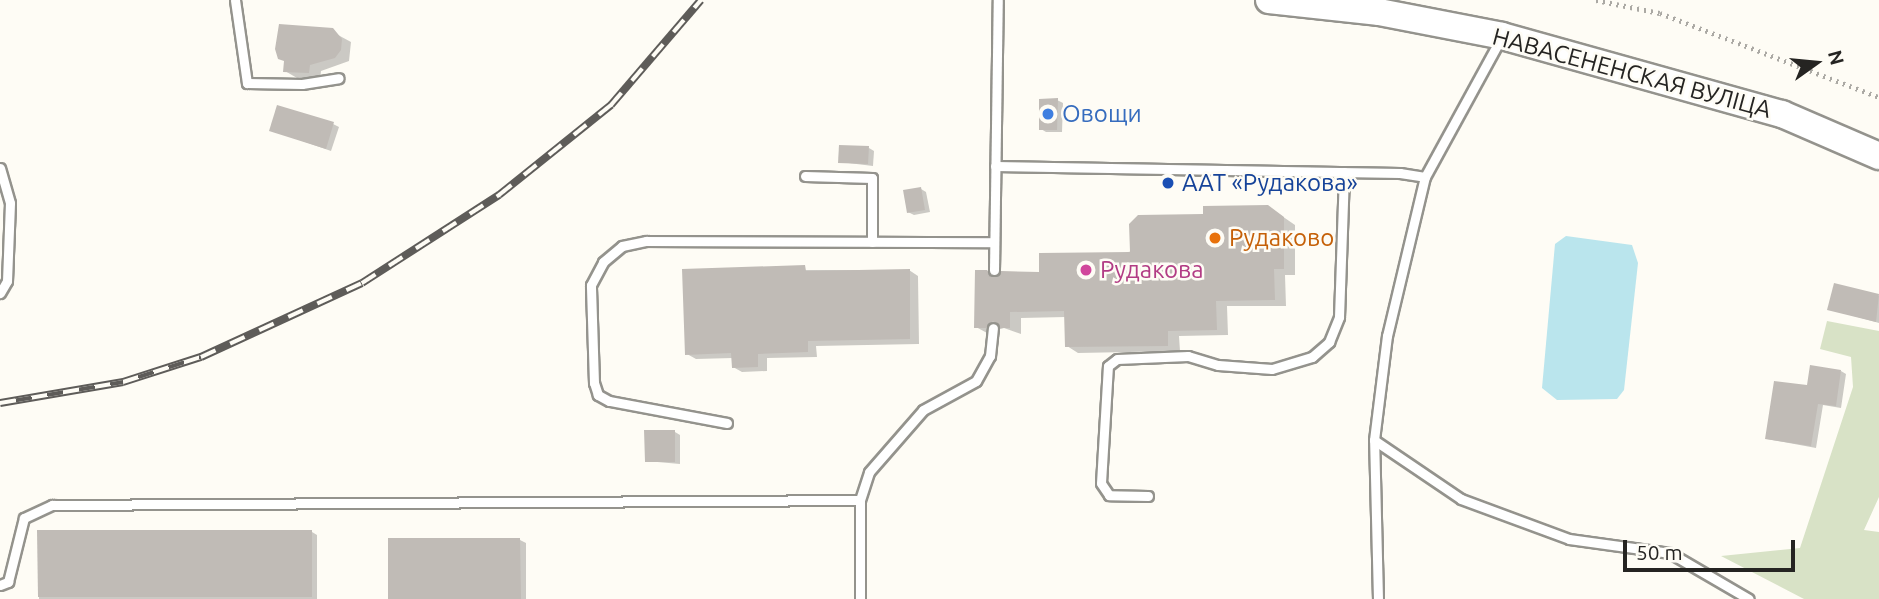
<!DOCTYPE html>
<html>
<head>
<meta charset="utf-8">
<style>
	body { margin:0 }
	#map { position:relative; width:1879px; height:599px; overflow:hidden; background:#fefcf5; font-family:Ubuntu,sans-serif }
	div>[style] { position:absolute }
	.green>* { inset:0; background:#d8e2c6 }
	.water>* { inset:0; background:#bae5ed }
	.shadow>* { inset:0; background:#0003 }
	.building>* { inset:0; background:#c0bbb6 }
	.path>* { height:4.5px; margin-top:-2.25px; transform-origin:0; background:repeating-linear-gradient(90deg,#aba9a4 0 2px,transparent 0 7px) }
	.roads { filter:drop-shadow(2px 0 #94938d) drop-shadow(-2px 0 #94938d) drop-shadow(0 2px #94938d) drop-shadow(0 -2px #94938d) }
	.service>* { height:9px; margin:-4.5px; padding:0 4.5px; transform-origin:4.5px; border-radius:4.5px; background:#fff }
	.secondary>* { height:26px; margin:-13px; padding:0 13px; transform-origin:13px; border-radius:13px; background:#fff }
	.rail>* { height:8px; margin-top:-4px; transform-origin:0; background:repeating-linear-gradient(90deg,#fefcf5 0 16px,#5e5c59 0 32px); box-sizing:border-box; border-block:2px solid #5e5c59 }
	.dots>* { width:19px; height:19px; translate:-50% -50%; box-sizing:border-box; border:4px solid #fefcf5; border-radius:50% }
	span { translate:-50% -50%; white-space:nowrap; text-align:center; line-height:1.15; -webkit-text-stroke:5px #fefcf5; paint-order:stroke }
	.street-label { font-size:24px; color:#252422 }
	.shop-label { font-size:24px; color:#366cbe }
	.left { translate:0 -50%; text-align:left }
	.transit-label { font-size:24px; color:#164399 }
	.food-label { font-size:24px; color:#c56008 }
	.hotel-label { font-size:24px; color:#b23c85 }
	.north { position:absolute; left:1781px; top:28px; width:70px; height:70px; -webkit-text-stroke:5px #fefcf5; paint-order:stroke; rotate:75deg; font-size:19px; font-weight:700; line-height:28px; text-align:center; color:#252422 }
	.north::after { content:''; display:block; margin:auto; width:24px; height:32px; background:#252422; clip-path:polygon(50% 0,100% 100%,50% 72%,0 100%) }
	.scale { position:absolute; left:1623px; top:540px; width:172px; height:32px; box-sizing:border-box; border:4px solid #252422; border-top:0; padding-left:9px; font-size:21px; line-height:24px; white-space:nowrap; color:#252422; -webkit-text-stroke:5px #fefcf5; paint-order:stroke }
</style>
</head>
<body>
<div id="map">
	<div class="green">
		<div style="clip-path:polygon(1827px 321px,1879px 331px,1879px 497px,1864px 530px,1879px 532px,1879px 599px,1804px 599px,1721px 556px,1800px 548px,1853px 387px,1851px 357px,1820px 349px)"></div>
	</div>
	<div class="water">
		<div style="clip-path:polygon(1566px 236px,1632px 245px,1638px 263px,1624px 390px,1617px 399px,1557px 400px,1542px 388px,1555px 244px)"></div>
	</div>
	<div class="shadow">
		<div style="clip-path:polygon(327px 29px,351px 42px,349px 61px,321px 71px,320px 79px,297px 78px,285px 71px)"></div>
		<div style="clip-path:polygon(1057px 100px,1063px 103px,1062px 132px,1046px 132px,1041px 129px)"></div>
		<div style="clip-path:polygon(333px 124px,339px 127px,331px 151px,271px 130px)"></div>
		<div style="clip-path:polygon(869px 148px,874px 151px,873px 166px,840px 162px)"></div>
		<div style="clip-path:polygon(921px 189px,926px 192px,930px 212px,914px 215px,908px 212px)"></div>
		<div style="clip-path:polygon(1279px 214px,1295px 225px,1295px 275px,1285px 275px,1286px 306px,1227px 306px,1228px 335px,1179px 336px,1180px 351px,1078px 353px,1067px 346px,1066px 317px,1021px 318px,1021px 334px,1004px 328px,987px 333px,976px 327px,987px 272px,996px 277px,1041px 274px)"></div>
		<div style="clip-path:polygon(684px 270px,909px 270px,918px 276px,919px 344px,816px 346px,817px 357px,767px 358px,767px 371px,742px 372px,733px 367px,733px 358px,696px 359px,687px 354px)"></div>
		<div style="clip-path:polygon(1835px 285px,1879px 296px,1879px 323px,1829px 309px)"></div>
		<div style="clip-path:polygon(1841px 371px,1846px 374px,1841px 408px,1823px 405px,1816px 448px,1767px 439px)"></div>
		<div style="clip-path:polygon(675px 432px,680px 435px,680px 464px,646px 461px)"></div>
		<div style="clip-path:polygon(39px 532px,312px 532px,317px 535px,317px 599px,39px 599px)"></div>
		<div style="clip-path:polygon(520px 540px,526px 543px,526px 599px,389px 599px)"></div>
	</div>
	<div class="building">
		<div style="clip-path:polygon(279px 24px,333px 28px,342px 39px,341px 50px,335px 58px,310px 65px,309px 73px,283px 72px,284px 61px,278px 59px,275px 49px)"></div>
		<div style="clip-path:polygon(1058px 98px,1057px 130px,1039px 130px,1039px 99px)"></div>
		<div style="clip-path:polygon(277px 105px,334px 122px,326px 149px,269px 131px)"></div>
		<div style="clip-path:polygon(839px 145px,869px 146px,868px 164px,838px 163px)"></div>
		<div style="clip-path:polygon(921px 187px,925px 210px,907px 213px,903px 190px)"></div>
		<div style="clip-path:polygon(1268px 205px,1284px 217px,1284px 269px,1274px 269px,1275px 300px,1216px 301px,1217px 330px,1168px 331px,1168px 346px,1065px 347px,1064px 311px,1010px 312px,1010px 328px,1000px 328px,993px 321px,986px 328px,974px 328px,975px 270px,987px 270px,993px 277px,1001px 271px,1039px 272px,1039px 253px,1130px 252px,1129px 224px,1138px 215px,1203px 214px,1203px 206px)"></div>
		<div style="clip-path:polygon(805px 265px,806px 271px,910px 269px,910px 339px,808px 341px,808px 352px,758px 354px,758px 367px,732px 368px,731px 353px,685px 355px,682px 269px)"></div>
		<div style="clip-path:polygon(1834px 283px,1879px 294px,1876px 322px,1827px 310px)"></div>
		<div style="clip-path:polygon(1810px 365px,1841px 370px,1836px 406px,1818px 404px,1811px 446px,1765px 439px,1774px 381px,1807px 385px)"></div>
		<div style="clip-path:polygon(644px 430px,675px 430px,675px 462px,645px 462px)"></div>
		<div style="clip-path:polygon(37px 530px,312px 530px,312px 597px,38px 597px)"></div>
		<div style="clip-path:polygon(388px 538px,520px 538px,521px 599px,388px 599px)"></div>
	</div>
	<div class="path">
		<div style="left:1596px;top:0;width:65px;rotate:11.5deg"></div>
		<div style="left:1660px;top:13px;width:235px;rotate:21deg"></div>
	</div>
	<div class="roads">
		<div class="service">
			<div style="left:235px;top:0;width:84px;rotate:81.8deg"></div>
			<div style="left:247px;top:83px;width:55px;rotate:1deg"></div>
			<div style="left:302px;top:84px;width:37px;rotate:-9deg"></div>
			<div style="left:995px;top:166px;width:405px;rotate:1deg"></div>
			<div style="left:1400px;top:173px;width:25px;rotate:9deg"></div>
			<div style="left:0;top:168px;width:36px;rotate:74deg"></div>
			<div style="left:10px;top:203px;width:78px;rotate:92.2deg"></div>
			<div style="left:7px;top:281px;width:14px;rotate:120deg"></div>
			<div style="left:805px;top:176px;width:67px;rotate:1.7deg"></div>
			<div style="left:872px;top:178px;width:64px;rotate:90deg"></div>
			<div style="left:994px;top:270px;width:270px;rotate:-89.2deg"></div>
			<div style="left:727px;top:423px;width:120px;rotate:-169.4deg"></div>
			<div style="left:609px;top:401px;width:13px;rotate:-151deg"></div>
			<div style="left:598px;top:395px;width:13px;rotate:-108deg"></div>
			<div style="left:594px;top:383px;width:98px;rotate:-91.8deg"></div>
			<div style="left:591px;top:285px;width:26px;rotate:-62deg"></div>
			<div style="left:603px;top:262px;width:25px;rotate:-40deg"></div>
			<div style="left:622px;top:246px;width:25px;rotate:-12deg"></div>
			<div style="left:646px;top:241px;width:348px;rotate:0.2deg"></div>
			<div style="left:1374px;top:440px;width:105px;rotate:34.1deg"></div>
			<div style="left:1461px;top:499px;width:115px;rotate:20.3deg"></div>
			<div style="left:1569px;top:539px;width:102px;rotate:7.9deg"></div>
			<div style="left:1670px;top:553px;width:91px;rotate:30.2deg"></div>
			<div style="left:1148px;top:496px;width:39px;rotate:-179deg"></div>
			<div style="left:1109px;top:495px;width:14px;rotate:-124deg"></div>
			<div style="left:1101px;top:483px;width:117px;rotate:-86.6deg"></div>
			<div style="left:1108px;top:366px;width:11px;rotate:-38deg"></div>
			<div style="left:1117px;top:359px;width:71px;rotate:-2.4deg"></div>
			<div style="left:1188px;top:356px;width:31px;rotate:17deg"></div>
			<div style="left:1218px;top:365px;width:54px;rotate:4.2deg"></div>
			<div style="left:1272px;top:369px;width:42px;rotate:-16.7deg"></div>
			<div style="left:1312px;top:357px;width:23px;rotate:-41deg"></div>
			<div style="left:1329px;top:342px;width:27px;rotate:-68deg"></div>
			<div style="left:1339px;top:317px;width:145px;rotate:-88deg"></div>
			<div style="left:0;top:585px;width:9px;rotate:-21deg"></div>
			<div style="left:8px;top:582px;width:66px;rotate:-76deg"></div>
			<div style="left:24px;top:518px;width:31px;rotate:-25deg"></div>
			<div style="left:52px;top:505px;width:808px;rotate:-0.35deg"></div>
			<div style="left:860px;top:599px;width:99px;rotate:-90deg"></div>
			<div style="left:860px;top:500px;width:29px;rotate:-72deg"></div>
			<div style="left:869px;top:472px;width:82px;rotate:-48.9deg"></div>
			<div style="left:923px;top:410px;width:60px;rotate:-28.7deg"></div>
			<div style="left:976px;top:381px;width:29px;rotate:-61deg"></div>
			<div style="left:990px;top:356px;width:28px;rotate:-84deg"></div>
			<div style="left:1378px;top:599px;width:159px;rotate:-91.4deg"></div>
			<div style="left:1374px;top:440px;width:105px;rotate:-82.9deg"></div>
			<div style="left:1387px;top:336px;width:163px;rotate:-76.6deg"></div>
			<div style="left:1425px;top:177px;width:158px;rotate:-61.3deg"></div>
		</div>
		<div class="secondary">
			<div style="left:1269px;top:0;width:111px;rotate:6.2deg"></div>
			<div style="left:1379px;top:12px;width:125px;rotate:11deg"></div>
			<div style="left:1502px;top:36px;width:291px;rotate:15.6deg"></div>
			<div style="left:1782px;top:114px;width:106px;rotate:23.4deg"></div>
		</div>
	</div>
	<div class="rail">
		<div style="left:0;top:403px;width:125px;rotate:-9.7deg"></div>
		<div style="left:123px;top:382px;width:82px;rotate:-17.8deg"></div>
		<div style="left:201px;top:357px;width:177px;rotate:-24.7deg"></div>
		<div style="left:362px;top:283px;width:163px;rotate:-32.7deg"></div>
		<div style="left:499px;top:195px;width:144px;rotate:-38.8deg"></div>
		<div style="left:611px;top:105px;width:138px;rotate:-49.4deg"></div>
	</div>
	<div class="dots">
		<div style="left:1048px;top:114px;background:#3f7fe0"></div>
		<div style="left:1168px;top:183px;background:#1a4fb4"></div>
		<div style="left:1215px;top:238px;background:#e8710a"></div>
		<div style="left:1086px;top:270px;background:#d1479c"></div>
	</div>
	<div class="street-label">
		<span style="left:1632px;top:73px;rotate:15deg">НАВАСЕНЕНСКАЯ ВУЛІЦА</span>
	</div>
	<div class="shop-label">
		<span class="left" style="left:1062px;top:114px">Овощи</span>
	</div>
	<div class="transit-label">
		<span class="left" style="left:1182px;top:183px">ААТ «Рудакова»</span>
	</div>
	<div class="food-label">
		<span class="left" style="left:1229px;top:238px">Рудаково</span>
	</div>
	<div class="hotel-label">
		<span class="left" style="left:1100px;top:270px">Рудакова</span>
	</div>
	<div class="north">N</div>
	<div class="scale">50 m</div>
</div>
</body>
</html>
